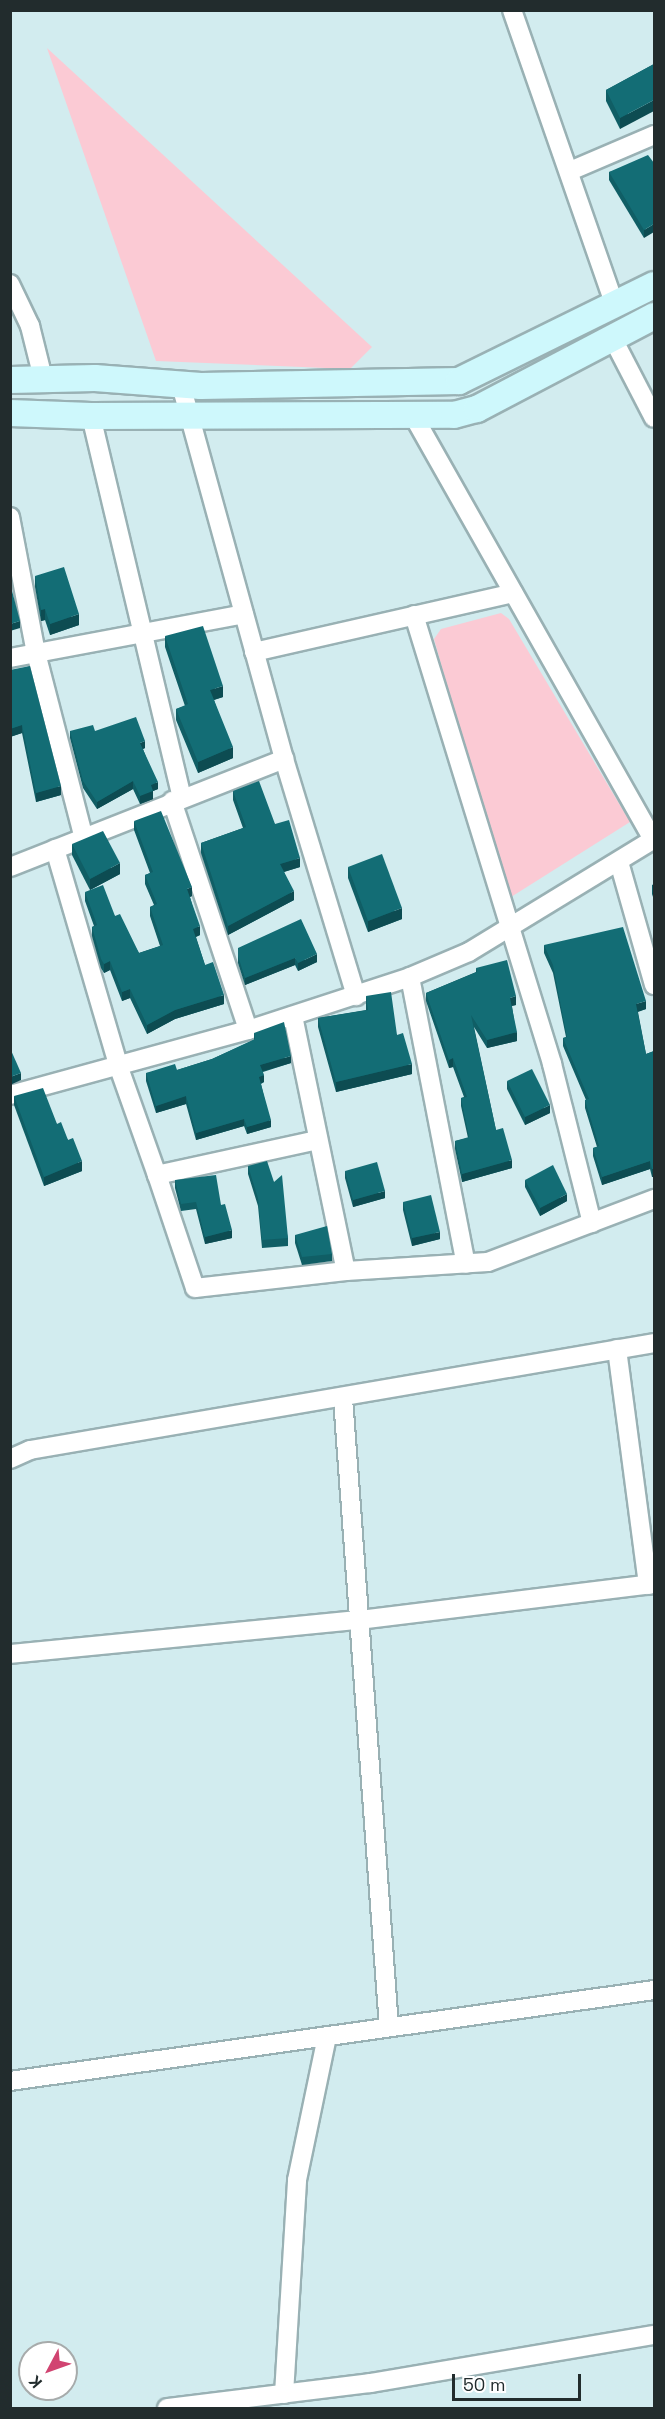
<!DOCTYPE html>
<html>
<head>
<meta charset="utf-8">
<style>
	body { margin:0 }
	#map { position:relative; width:665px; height:2419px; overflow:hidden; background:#d2ecef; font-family:"Space Grotesk",sans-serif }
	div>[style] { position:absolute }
	.green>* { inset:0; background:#fbcad4 }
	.roads { filter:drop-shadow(2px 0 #99b1b4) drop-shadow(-2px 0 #99b1b4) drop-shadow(0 2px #99b1b4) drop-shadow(0 -2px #99b1b4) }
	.street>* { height:18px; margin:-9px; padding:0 9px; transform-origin:9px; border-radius:9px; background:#fff }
	.secondary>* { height:26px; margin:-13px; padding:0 13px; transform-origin:13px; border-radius:13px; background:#cef8fc }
	.wall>* { inset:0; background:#105e65 }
	.shaded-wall>* { inset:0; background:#0d4c52 }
	.building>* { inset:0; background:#136d75 }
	span { translate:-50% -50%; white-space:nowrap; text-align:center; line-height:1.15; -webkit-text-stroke:6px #fff; paint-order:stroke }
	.frame { position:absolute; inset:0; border:12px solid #222c2d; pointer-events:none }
	.north { position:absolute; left:18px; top:2341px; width:60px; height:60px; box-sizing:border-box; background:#fff; border:2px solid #a7abab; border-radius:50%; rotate:229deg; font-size:16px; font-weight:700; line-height:24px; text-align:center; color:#222c2d }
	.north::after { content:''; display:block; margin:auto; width:21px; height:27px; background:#d14471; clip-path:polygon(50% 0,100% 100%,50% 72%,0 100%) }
	.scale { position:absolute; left:452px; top:2374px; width:129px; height:27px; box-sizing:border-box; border:3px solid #222c2d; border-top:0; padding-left:8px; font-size:18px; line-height:21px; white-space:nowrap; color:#222c2d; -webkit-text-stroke:4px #fff; paint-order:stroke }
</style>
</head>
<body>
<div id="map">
	<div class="green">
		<div style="clip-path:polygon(47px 48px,372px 347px,350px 369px,156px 361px)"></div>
		<div style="clip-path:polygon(501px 613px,509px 619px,630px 822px,511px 897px,505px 892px,434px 639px,441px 629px)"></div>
	</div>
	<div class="roads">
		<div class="street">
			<div style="left:512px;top:10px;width:313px;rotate:70.8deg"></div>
			<div style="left:570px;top:171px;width:91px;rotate:-23.2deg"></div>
			<div style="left:10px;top:284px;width:47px;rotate:64.5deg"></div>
			<div style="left:30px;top:326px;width:54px;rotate:76deg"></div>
			<div style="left:612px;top:337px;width:91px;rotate:62.6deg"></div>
			<div style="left:181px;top:385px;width:388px;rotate:74.6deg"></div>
			<div style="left:284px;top:759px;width:248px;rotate:73.1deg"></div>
			<div style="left:91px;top:416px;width:392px;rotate:76.6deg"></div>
			<div style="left:414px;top:417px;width:486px;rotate:60.5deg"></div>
			<div style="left:10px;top:517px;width:138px;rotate:79.2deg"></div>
			<div style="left:36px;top:653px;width:191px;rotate:75.5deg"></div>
			<div style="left:414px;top:615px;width:470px;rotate:72.9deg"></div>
			<div style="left:552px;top:1064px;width:164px;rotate:75.9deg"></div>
			<div style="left:254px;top:652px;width:266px;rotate:-12.8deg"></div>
			<div style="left:10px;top:658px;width:238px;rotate:-10.6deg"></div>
			<div style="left:172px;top:801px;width:241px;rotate:71.6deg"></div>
			<div style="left:55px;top:849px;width:225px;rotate:73.7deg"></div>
			<div style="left:118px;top:1065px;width:117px;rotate:70.5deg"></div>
			<div style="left:157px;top:1175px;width:164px;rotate:-12.3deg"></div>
			<div style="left:619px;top:862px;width:128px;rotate:74.1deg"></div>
			<div style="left:10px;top:867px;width:295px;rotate:-21.5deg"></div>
			<div style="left:410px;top:977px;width:292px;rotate:79deg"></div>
			<div style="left:293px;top:1016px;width:260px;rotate:78.3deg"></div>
			<div style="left:346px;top:1271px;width:142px;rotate:-3.6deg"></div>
			<div style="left:488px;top:1262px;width:178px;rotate:-20.8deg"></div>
			<div style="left:10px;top:1095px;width:247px;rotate:-15.3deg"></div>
			<div style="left:248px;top:1030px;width:170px;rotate:-18.1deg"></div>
			<div style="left:410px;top:977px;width:64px;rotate:-23deg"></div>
			<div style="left:469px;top:952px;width:217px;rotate:-31.4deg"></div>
			<div style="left:157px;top:1175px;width:119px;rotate:71.4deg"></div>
			<div style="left:195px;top:1288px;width:152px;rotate:-6.4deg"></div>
			<div style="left:617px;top:1349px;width:238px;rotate:82.5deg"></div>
			<div style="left:343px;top:1398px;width:631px;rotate:85.82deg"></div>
			<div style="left:10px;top:1459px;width:22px;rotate:-24deg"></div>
			<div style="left:30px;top:1450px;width:633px;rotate:-9.73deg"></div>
			<div style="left:10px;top:1654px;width:351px;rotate:-5.6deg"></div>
			<div style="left:359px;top:1620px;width:297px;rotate:-7deg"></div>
			<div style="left:10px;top:2081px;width:650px;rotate:-8.04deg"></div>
			<div style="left:284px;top:2394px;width:214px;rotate:-86.5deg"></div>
			<div style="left:297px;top:2180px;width:147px;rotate:-78.2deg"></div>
			<div style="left:167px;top:2408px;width:205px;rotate:-7deg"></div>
			<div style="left:370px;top:2383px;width:288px;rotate:-9.6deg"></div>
		</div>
		<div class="secondary">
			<div style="left:10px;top:380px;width:85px;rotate:-1.3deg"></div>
			<div style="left:95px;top:378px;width:106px;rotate:4.3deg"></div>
			<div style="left:201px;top:386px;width:258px;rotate:-1.1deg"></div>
			<div style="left:459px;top:381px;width:217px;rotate:-26.2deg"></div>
			<div style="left:10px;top:413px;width:81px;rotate:2.1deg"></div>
			<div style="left:91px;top:416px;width:363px;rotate:-0.2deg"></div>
			<div style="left:454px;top:415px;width:24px;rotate:-15deg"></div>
			<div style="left:477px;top:409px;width:200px;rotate:-27.7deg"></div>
		</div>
	</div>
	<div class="wall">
		<div style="clip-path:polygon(654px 64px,620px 129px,606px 101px,606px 90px)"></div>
		<div style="clip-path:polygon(654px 163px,644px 238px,609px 180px,609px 172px)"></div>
		<div style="clip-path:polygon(35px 576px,79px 625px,50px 635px,45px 620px,41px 621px,35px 587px)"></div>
		<div style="clip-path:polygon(165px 636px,223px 697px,214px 700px,233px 758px,198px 773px,176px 720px,176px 709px,185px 706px,165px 647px)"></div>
		<div style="clip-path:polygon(10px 670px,61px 795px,36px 802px,22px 733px,10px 737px)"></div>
		<div style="clip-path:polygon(70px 731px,95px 731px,145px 748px,143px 749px,158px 789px,153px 791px,153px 799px,140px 804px,133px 789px,97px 809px,83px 788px,70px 738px)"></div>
		<div style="clip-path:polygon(233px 791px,275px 824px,300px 867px,284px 872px,294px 900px,228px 935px,201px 853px,201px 843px,243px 828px,233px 800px)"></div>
		<div style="clip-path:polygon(134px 821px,192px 896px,190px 897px,200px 935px,196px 937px,205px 965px,224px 1004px,175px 1019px,147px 1034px,130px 998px,122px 1001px,110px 970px,104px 973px,101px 968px,92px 936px,92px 927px,94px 926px,85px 901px,85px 892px,115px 916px,139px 953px,160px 946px,150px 916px,150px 907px,154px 905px,145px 884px,145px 875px,150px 873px,134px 830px)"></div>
		<div style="clip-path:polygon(72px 844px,120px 874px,90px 890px,72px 855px)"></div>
		<div style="clip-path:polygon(348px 867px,402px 919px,368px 932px,348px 878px)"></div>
		<div style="clip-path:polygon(654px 884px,654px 900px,652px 894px,652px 885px)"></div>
		<div style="clip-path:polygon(654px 908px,654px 922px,653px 917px,653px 909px)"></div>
		<div style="clip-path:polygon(544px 945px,646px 1009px,638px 1012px,646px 1054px,654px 1051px,652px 1177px,650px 1169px,602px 1185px,593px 1156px,593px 1148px,597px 1147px,585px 1108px,585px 1100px,586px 1100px,563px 1046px,563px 1038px,566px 1037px,553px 973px,544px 953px)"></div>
		<div style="clip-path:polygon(238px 948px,317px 962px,298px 971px,295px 965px,245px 985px,238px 963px)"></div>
		<div style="clip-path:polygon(476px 968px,516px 1005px,512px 1006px,517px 1041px,487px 1048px,474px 1027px,496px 1130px,512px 1168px,462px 1182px,455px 1149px,455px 1141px,468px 1138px,461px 1106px,461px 1098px,464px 1097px,453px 1067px,449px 1068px,426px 1001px,426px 993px,476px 972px)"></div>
		<div style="clip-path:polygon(366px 996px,397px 1035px,412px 1074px,336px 1092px,318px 1027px,318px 1018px,366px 1010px)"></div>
		<div style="clip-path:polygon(254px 1033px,291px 1063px,263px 1072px,264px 1082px,261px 1084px,271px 1127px,247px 1134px,244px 1126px,196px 1140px,186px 1104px,156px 1113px,146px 1081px,146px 1073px,177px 1070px,212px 1059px,254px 1040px)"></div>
		<div style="clip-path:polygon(507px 1081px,550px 1113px,525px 1125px,507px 1089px)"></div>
		<div style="clip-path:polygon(14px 1096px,57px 1124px,68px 1140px,82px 1171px,44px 1186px,14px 1105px)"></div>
		<div style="clip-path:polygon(248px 1166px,274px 1182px,288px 1238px,288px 1246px,262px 1248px,258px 1206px,248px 1174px)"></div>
		<div style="clip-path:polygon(345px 1171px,385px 1198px,353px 1207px,345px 1178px)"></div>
		<div style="clip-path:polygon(175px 1180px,221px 1205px,232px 1238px,205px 1244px,196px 1209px,181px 1211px,175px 1188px)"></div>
		<div style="clip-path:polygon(525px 1180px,567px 1201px,540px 1216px,525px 1187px)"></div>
		<div style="clip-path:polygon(403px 1202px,440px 1239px,412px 1246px,403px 1210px)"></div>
		<div style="clip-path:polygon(295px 1235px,332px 1254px,332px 1261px,302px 1265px,295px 1243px)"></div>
	</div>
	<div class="shaded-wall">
		<div style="clip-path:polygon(654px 100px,654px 111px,620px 129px,620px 118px)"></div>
		<div style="clip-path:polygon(654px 224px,654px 232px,644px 238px,644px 230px)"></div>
		<div style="clip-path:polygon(45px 609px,45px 620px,41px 621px,41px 610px)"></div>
		<div style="clip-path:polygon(79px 614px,79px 625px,50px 635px,50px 624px)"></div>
		<div style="clip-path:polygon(20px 621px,20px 628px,10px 631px,10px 624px)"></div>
		<div style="clip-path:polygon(223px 686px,223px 697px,210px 701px,210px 690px)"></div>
		<div style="clip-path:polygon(22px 725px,22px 733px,10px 737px,10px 729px)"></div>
		<div style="clip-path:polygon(145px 741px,145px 748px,140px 750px,140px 743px)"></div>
		<div style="clip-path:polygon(233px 747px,233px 758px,198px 773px,198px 762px)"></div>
		<div style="clip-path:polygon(133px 781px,133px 789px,97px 809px,97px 802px)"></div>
		<div style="clip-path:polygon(158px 782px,158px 789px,153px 791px,153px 799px,140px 804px,140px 796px,151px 785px)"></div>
		<div style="clip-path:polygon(61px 786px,61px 795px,36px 802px,36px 793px)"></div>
		<div style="clip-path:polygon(300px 858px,300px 867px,280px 873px,280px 864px)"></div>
		<div style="clip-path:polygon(120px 863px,120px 874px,90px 890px,90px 879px)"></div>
		<div style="clip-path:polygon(192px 887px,192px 896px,187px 898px,187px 889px)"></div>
		<div style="clip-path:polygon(294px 891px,294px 900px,228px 935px,228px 926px)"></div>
		<div style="clip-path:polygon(402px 908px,402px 919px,368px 932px,368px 921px)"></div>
		<div style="clip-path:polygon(200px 926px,200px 935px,193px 938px,193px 929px)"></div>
		<div style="clip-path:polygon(317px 954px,317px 962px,298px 971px,298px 963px)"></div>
		<div style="clip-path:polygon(295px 958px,295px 965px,245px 985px,245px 978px)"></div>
		<div style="clip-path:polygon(110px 961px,110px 970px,104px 973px,104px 964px)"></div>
		<div style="clip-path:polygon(130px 989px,130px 998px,122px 1001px,122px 992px)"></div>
		<div style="clip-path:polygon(224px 995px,224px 1004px,175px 1019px,147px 1034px,147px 1025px,175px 1010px)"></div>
		<div style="clip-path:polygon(516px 996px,516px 1005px,510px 1006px,510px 998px)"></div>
		<div style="clip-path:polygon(646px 1001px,646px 1009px,636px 1012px,636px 1004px)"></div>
		<div style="clip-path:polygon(517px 1032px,517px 1041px,487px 1048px,487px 1040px)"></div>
		<div style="clip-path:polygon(291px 1056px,291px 1063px,260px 1072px,260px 1065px)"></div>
		<div style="clip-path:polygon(453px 1058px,453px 1067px,449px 1068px,449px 1060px)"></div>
		<div style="clip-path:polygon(412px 1064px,412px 1074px,336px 1092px,336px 1082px)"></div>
		<div style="clip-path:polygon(21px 1073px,21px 1080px,10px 1085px,10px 1077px)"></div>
		<div style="clip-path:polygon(264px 1075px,264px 1082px,259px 1084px,259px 1077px)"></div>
		<div style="clip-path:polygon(186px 1096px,186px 1104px,156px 1113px,156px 1106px)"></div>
		<div style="clip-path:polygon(550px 1105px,550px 1113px,525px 1125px,525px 1117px)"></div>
		<div style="clip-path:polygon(244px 1119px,244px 1126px,196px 1140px,196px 1133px)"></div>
		<div style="clip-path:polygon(271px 1120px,271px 1127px,247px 1134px,247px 1127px)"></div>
		<div style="clip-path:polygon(512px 1160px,512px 1168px,462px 1182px,462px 1174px)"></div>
		<div style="clip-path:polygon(82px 1161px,82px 1171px,44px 1186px,44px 1177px)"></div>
		<div style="clip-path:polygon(650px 1161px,650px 1169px,602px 1185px,602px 1177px)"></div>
		<div style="clip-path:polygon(652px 1169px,654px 1169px,654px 1177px,652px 1177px)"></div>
		<div style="clip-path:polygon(385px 1191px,385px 1198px,353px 1207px,353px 1200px)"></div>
		<div style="clip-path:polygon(567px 1194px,567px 1201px,540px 1216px,540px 1208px)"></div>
		<div style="clip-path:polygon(232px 1230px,232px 1238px,205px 1244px,205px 1237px)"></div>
		<div style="clip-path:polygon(440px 1232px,440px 1239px,412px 1246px,412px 1238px)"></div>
	</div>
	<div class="building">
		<div style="clip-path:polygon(654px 64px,654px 100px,620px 118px,606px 90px)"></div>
		<div style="clip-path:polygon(648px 155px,654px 163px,654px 224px,644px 230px,609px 172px)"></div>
		<div style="clip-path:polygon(64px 567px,79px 614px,50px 624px,45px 609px,41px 610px,35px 576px)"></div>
		<div style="clip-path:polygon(11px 587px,20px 621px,10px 624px,10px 588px)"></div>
		<div style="clip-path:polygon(203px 626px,223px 686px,210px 690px,233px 747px,198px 762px,176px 709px,188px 704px,165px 636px)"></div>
		<div style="clip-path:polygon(30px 666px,61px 786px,36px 793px,22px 725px,10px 729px,10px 670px)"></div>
		<div style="clip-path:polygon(136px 717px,145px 741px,140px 743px,158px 782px,151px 785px,153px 791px,140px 796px,133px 781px,97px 802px,83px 781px,70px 731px,93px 725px,95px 731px)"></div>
		<div style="clip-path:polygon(259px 781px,275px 824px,289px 820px,300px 858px,280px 864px,294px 891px,228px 926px,201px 843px,246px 827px,233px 791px)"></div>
		<div style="clip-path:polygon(161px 811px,192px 887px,187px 889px,200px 926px,193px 929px,205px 965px,213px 962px,224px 995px,175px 1010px,147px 1025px,130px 989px,122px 992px,110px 961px,104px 964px,101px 959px,92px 927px,97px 925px,85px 892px,103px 885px,115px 916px,120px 914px,139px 953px,163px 945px,150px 907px,157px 904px,145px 875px,153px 872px,134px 821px)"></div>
		<div style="clip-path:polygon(103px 831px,120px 863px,90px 879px,72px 844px)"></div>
		<div style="clip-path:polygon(382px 854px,402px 908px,368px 921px,348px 867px)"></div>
		<div style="clip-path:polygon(301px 919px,317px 954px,298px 963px,295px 958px,245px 978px,238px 956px,238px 948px)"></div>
		<div style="clip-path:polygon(623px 927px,646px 1001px,636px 1004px,646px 1054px,654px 1051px,654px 1169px,652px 1169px,650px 1161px,602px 1177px,593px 1148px,599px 1146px,585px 1100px,589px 1099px,563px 1038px,567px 1037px,553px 965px,544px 945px)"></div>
		<div style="clip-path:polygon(507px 960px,516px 996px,510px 998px,517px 1032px,487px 1040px,471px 1015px,496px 1130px,503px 1128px,512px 1160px,462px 1174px,455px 1141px,469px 1137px,461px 1098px,467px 1097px,453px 1058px,449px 1060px,426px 993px,477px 972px,476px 968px)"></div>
		<div style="clip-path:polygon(391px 992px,397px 1035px,403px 1033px,412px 1064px,336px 1082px,318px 1018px,368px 1010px,366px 996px)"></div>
		<div style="clip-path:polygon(284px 1022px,291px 1056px,260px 1065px,264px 1075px,259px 1077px,271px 1120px,247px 1127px,244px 1119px,196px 1133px,186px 1096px,156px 1106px,146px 1073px,175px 1064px,177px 1070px,212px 1059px,255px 1039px,254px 1033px)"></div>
		<div style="clip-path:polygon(10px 1048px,21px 1073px,10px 1077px)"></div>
		<div style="clip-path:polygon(532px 1069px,550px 1105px,525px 1117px,507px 1081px)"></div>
		<div style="clip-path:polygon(43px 1088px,57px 1124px,61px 1122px,68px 1140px,73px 1138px,82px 1161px,44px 1177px,14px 1096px)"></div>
		<div style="clip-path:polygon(267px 1161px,274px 1182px,282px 1175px,288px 1238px,262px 1240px,258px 1198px,248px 1166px)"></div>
		<div style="clip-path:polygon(377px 1162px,385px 1191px,353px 1200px,345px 1171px)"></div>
		<div style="clip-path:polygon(553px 1165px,567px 1194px,540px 1208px,525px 1180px)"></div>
		<div style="clip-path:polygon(216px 1175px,221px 1205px,225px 1204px,232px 1230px,205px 1237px,196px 1202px,181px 1204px,175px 1180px)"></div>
		<div style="clip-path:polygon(431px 1195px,440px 1232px,412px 1238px,403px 1202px)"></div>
		<div style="clip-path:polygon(327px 1226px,332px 1254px,302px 1257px,295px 1235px)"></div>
	</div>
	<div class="frame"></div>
	<div class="north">K</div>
	<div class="scale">50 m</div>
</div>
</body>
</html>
